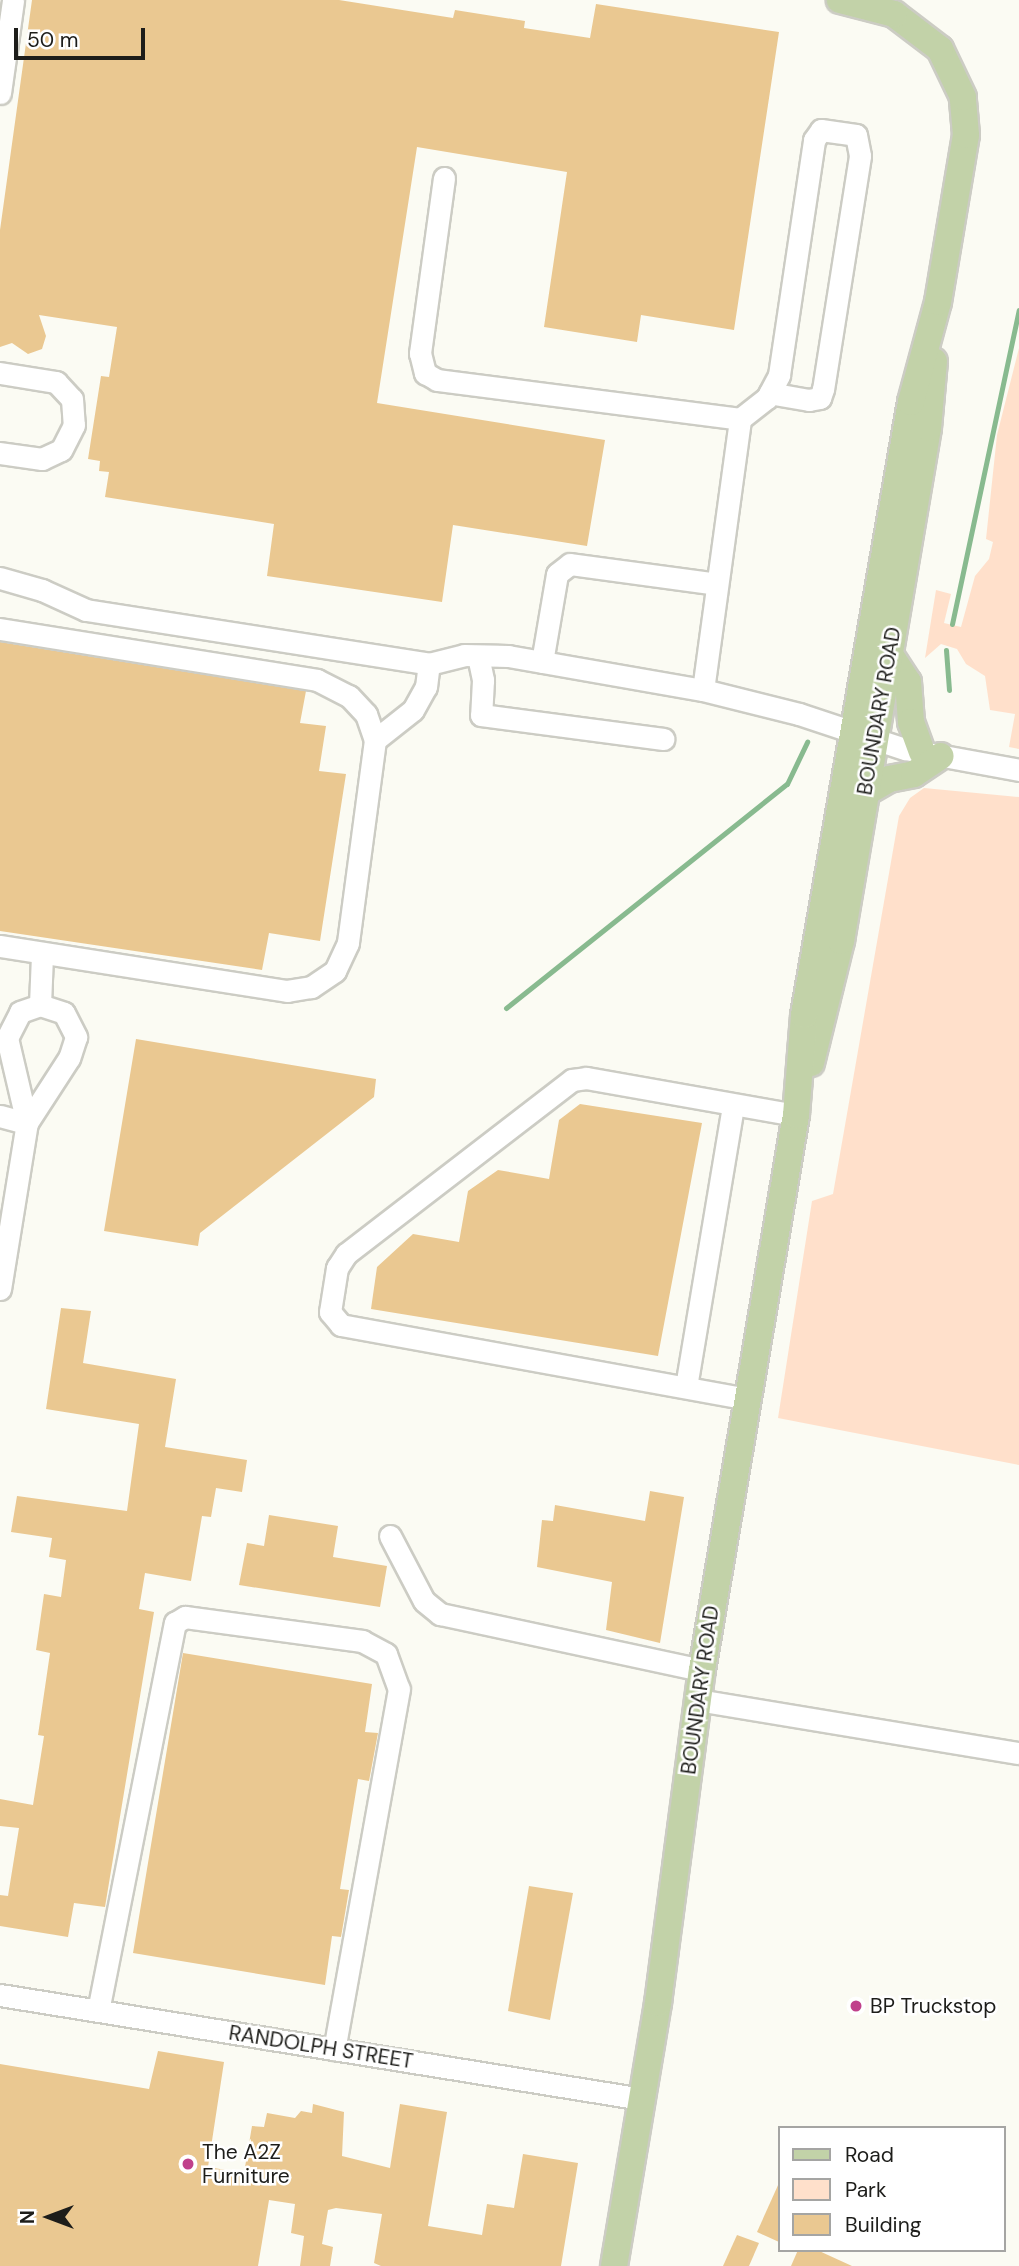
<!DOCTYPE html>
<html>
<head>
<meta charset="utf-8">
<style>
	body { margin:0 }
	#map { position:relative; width:1019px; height:2266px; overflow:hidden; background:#fbfbf3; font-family:"DM Sans",sans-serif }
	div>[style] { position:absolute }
	.green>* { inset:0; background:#ffe0cb }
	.stream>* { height:5px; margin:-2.5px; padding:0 2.5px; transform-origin:2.5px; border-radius:2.5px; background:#88ba8f }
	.building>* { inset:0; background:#eac891 }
	.roads { filter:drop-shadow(2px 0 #ccccc4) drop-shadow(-2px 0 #ccccc4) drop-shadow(0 2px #ccccc4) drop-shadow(0 -2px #ccccc4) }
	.minor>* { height:21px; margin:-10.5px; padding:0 10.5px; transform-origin:10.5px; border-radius:10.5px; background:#fff }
	.major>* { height:26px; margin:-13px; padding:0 13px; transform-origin:13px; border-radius:13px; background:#c2d2a8 }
	.dots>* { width:19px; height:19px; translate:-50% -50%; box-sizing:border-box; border:4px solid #fff; border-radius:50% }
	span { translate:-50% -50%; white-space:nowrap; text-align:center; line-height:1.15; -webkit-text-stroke:5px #fff; paint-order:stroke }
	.street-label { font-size:21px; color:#1d1d1a }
	.poi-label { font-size:21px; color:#1d1d1a }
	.left { translate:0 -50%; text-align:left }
	.legend { position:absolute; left:778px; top:2126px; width:228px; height:126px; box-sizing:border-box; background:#fff; border:2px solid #a5a5a3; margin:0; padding:9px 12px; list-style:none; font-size:21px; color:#1d1d1a }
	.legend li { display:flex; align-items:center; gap:14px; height:35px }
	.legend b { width:35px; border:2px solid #a5a5a3 }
	.north { position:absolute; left:14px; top:2182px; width:70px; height:70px; -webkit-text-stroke:5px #fff; paint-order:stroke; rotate:270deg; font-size:19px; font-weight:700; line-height:28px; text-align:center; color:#1d1d1a }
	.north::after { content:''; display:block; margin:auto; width:24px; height:32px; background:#1d1d1a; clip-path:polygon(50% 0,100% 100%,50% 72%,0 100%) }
	.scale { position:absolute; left:14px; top:28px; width:131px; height:32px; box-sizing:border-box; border:4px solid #1d1d1a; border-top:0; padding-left:9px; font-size:21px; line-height:24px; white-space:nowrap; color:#1d1d1a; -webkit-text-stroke:5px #fff; paint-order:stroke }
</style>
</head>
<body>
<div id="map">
	<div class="green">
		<div style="clip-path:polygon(1019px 348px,1019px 749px,1009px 747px,1015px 714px,990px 710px,985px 676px,966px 664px,957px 649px,941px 644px,925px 658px,936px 590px,951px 594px,944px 623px,961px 627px,975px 576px,989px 559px,993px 542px,986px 539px,997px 435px)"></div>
		<div style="clip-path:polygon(924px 788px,1019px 797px,1019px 1465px,778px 1418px,812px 1201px,833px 1194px,899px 816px,910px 798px)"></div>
	</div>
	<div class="stream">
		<div style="left:952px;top:624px;width:321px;rotate:-78deg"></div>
		<div style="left:946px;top:650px;width:40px;rotate:85.7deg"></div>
		<div style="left:506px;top:1008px;width:359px;rotate:-38.6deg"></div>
		<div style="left:787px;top:784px;width:47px;rotate:-64.5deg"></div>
	</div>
	<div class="building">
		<div style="clip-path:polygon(32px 0,339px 0,453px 18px,455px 10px,525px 21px,524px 28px,590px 38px,596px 4px,779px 32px,734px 330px,641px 315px,637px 342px,544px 327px,567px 172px,417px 147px,377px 403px,605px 440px,587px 546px,453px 525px,442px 602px,267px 576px,274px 524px,105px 497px,109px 472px,99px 471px,100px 461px,88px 459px,101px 376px,109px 377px,117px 327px,39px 315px,46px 336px,42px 349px,28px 354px,12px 343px,0 347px,0 230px)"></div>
		<div style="clip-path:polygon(0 642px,306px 691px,300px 723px,326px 726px,319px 771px,346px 774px,320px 941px,269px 933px,262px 970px,0 931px)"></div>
		<div style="clip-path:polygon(136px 1039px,376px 1079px,374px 1097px,200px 1233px,198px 1246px,104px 1231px)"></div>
		<div style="clip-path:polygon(580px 1104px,702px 1123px,658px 1356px,371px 1309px,377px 1267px,413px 1234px,459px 1242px,468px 1191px,498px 1170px,549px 1179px,559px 1120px)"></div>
		<div style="clip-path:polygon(61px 1308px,91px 1311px,83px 1363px,176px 1379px,165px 1447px,247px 1460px,242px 1492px,216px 1488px,211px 1517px,202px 1516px,191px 1581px,145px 1573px,139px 1609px,154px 1612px,105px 1907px,74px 1903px,68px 1937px,0 1926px,0 1895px,8px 1896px,19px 1828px,0 1826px,0 1799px,33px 1805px,44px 1736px,38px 1735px,50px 1653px,36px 1650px,44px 1594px,61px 1597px,66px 1560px,49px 1557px,52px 1538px,11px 1532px,17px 1496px,127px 1511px,139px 1424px,46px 1409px)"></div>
		<div style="clip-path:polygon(650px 1491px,684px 1497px,660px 1643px,606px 1630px,612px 1582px,537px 1567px,542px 1520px,553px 1521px,555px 1505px,645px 1521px)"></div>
		<div style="clip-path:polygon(269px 1515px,338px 1526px,333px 1557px,387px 1566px,380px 1607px,239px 1585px,247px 1543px,264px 1546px)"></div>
		<div style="clip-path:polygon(183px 1653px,372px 1684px,365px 1732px,378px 1733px,369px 1781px,358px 1779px,340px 1889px,349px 1890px,341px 1937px,332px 1936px,325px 1985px,133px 1953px)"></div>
		<div style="clip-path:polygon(529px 1886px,573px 1893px,550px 2020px,508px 2011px)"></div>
		<div style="clip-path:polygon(158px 2051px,224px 2062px,208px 2167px,244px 2173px,252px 2126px,264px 2127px,267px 2113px,295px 2118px,301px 2111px,312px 2113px,313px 2104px,344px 2112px,342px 2156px,390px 2168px,400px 2104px,447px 2112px,428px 2226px,482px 2235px,487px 2204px,514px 2208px,523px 2154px,578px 2163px,561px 2266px,381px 2266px,374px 2263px,382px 2214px,336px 2208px,328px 2210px,322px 2244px,333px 2247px,330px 2266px,300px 2266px,304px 2236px,291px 2233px,295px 2204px,269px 2200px,258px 2266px,0 2266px,0 2064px,149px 2089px)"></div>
		<div style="clip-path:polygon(779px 2183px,779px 2242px,757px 2232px)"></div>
		<div style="clip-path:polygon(737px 2235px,759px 2243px,749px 2266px,723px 2266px)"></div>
		<div style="clip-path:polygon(798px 2250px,817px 2250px,852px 2266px,791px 2266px)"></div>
	</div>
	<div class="roads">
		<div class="minor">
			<div style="left:0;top:93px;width:94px;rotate:-82deg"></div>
			<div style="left:444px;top:178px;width:177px;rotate:97.8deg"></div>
			<div style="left:420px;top:353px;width:21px;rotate:76deg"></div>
			<div style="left:425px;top:373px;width:14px;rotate:30deg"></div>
			<div style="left:437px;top:380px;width:305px;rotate:7.3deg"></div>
			<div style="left:0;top:373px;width:57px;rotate:9.1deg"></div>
			<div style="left:56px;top:382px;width:23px;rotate:47deg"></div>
			<div style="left:72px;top:399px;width:26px;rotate:86deg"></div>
			<div style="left:74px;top:425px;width:28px;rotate:117deg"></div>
			<div style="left:61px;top:450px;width:21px;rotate:155deg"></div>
			<div style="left:42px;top:459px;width:42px;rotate:-171.9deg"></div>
			<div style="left:0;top:578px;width:44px;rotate:15.9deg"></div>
			<div style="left:42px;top:590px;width:48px;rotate:24.4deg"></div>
			<div style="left:86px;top:610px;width:347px;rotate:8.9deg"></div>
			<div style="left:429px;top:664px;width:36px;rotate:-14deg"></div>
			<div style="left:464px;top:655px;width:44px;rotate:1.3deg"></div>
			<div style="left:508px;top:656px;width:198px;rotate:9.9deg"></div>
			<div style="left:703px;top:690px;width:99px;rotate:14deg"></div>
			<div style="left:799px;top:714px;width:112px;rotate:18.3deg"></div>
			<div style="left:905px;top:749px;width:116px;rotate:10.4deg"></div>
			<div style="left:0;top:629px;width:321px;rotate:9.1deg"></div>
			<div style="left:317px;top:680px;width:36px;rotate:27deg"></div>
			<div style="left:349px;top:696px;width:25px;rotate:47deg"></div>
			<div style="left:366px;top:714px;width:28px;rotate:71deg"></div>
			<div style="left:375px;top:740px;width:205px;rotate:97.6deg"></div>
			<div style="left:348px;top:943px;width:31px;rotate:115deg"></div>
			<div style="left:335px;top:971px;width:29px;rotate:146deg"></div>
			<div style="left:311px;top:987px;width:24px;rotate:171deg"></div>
			<div style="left:287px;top:991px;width:291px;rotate:-171.1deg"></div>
			<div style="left:478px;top:656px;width:25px;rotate:78deg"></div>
			<div style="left:483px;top:680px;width:35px;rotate:93deg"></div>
			<div style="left:481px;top:715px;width:184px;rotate:7.5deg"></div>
			<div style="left:542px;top:662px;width:89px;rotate:-80.3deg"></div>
			<div style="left:557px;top:574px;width:16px;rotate:-38deg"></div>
			<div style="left:570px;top:564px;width:148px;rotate:7.7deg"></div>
			<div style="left:703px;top:690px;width:274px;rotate:-82.2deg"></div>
			<div style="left:740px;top:419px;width:34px;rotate:-38deg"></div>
			<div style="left:767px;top:398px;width:26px;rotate:-62deg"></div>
			<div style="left:779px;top:375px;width:238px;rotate:-81.5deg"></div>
			<div style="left:814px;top:140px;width:12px;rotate:-55deg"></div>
			<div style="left:821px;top:130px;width:35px;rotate:8deg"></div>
			<div style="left:856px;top:135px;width:21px;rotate:79deg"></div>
			<div style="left:860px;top:156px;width:236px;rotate:99deg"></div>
			<div style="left:823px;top:389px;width:9px;rotate:108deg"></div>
			<div style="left:820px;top:398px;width:11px;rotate:170deg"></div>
			<div style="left:809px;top:400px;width:40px;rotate:-170deg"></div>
			<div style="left:375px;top:740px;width:48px;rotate:-38.3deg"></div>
			<div style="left:413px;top:710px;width:26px;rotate:-61deg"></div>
			<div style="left:426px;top:687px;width:23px;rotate:-83deg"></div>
			<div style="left:40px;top:1005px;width:50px;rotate:-87.7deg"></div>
			<div style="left:0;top:1116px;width:28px;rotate:15deg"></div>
			<div style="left:0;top:1289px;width:168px;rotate:-80.8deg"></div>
			<div style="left:27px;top:1123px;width:87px;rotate:-103.2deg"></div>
			<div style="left:7px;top:1038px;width:29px;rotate:-63deg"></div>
			<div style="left:20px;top:1012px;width:21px;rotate:-19deg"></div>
			<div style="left:40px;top:1005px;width:25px;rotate:18deg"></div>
			<div style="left:64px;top:1013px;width:27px;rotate:63deg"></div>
			<div style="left:76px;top:1037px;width:22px;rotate:108deg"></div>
			<div style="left:69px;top:1058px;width:77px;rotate:122.9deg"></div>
			<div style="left:686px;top:1387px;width:284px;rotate:-80.5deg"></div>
			<div style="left:748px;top:1399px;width:414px;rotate:-169.7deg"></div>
			<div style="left:341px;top:1325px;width:17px;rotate:-130deg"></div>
			<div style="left:330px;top:1312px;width:45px;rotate:-81deg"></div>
			<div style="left:337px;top:1268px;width:17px;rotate:-57deg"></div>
			<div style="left:346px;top:1254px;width:285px;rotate:-37.6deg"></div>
			<div style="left:572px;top:1080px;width:14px;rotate:-8deg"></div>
			<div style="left:586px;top:1078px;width:213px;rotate:10deg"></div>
			<div style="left:390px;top:1536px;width:73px;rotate:62.4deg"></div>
			<div style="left:424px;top:1601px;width:21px;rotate:39deg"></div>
			<div style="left:440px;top:1614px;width:268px;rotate:12.1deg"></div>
			<div style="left:698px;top:1700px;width:325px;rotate:9.4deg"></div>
			<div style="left:0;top:1995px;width:650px;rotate:9.2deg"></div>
			<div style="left:98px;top:2011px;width:396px;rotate:-78.8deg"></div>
			<div style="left:175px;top:1623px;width:12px;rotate:-31deg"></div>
			<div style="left:185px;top:1617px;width:179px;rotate:7.7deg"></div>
			<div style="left:362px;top:1641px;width:27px;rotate:28deg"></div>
			<div style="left:386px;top:1654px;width:37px;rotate:70deg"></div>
			<div style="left:399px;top:1689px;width:366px;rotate:100.2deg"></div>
		</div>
		<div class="major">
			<div style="left:889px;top:653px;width:35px;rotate:57deg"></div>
			<div style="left:908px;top:682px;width:40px;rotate:85.7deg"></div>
			<div style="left:911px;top:722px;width:32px;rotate:70deg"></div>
			<div style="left:865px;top:793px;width:28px;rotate:-30deg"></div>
			<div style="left:889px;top:779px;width:25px;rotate:-11deg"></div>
			<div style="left:914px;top:774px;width:32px;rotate:-34deg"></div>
			<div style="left:811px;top:1063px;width:126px;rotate:-76.2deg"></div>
			<div style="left:841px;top:941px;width:520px;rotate:-80.37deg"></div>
			<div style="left:928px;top:428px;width:67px;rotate:-84.9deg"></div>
			<div style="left:614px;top:2266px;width:267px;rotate:-80.5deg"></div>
			<div style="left:658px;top:2003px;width:336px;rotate:-82.5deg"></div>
			<div style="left:702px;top:1670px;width:563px;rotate:-80.39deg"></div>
			<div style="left:796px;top:1115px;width:100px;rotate:-85.4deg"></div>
			<div style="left:804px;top:1015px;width:622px;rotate:-80.1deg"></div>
			<div style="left:911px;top:402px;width:104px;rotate:-74.9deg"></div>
			<div style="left:938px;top:302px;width:169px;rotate:-80.5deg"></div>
			<div style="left:966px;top:135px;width:38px;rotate:-95deg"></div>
			<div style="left:963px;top:97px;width:53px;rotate:-115.6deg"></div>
			<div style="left:940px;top:49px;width:58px;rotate:-142.7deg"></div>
			<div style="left:894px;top:14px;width:56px;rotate:-165.5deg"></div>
		</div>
	</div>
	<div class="dots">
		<div style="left:856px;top:2006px;background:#c0408b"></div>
		<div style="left:188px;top:2164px;background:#c0408b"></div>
	</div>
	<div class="street-label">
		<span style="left:879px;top:711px;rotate:-80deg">BOUNDARY ROAD</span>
		<span style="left:700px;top:1690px;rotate:-82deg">BOUNDARY ROAD</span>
		<span style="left:321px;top:2047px;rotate:9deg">RANDOLPH STREET</span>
	</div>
	<div class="poi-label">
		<span class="left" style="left:870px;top:2006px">BP Truckstop</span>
		<span class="left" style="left:202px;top:2164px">The A2Z<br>Furniture</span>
	</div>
	<ul class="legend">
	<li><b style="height:9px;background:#c2d2a8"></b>Road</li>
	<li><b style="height:19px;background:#ffe0cb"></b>Park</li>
	<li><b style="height:19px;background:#eac891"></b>Building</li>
	</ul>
	<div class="north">N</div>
	<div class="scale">50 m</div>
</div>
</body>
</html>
